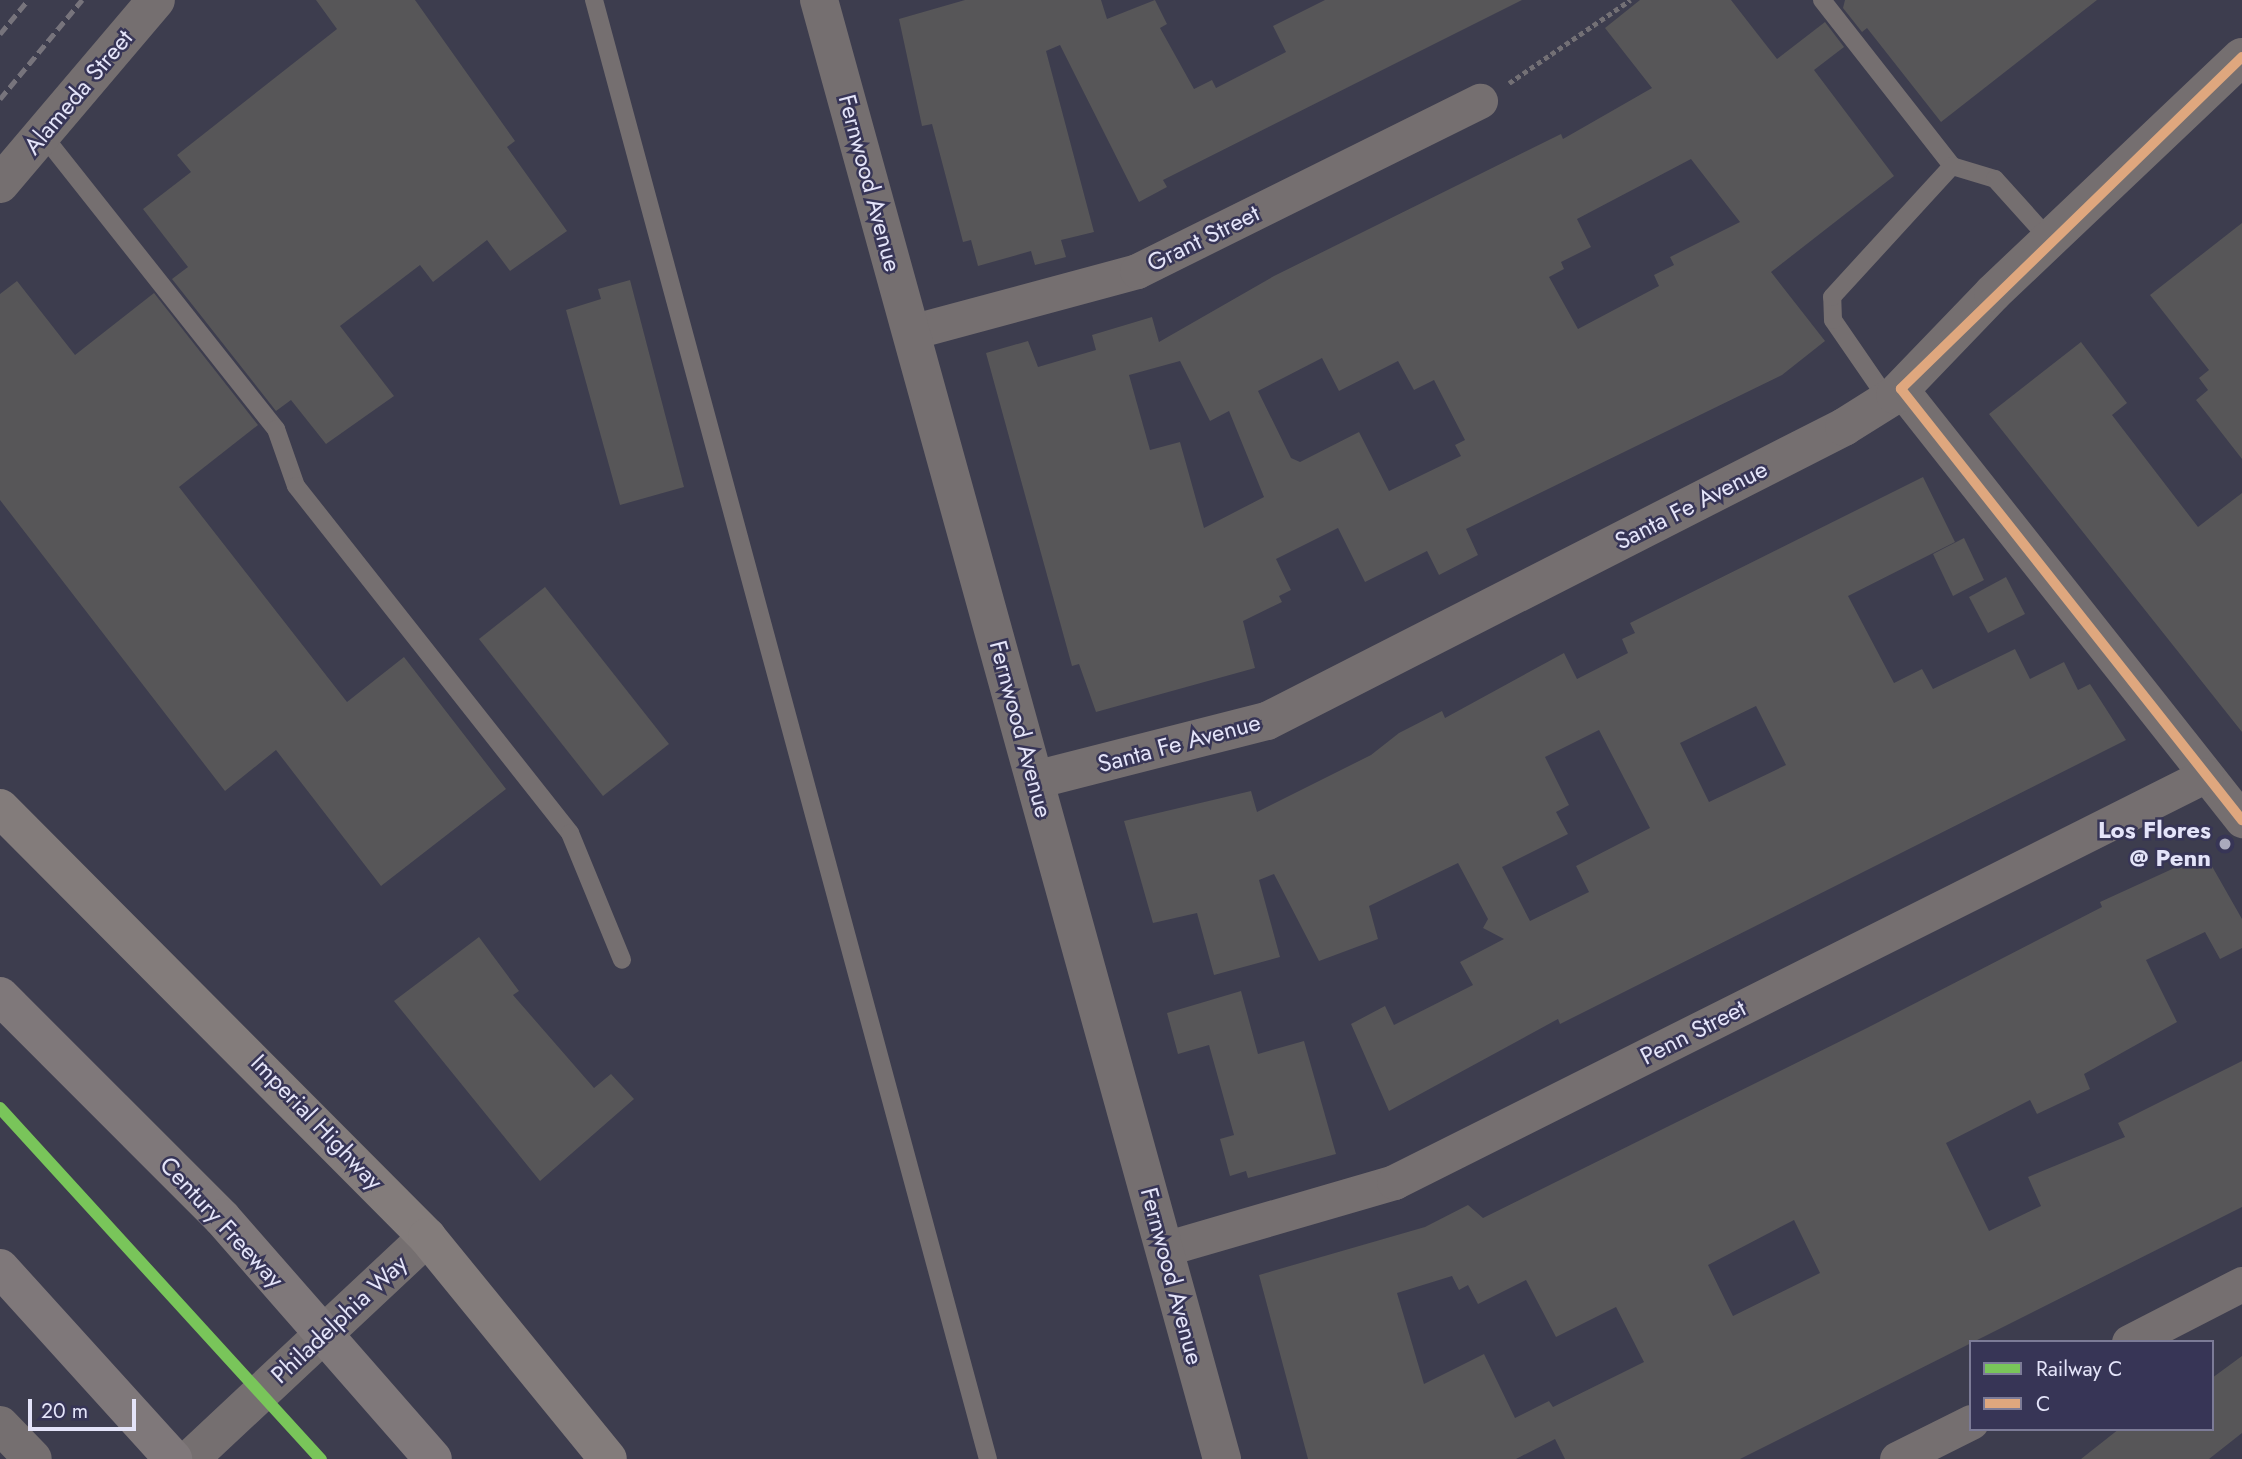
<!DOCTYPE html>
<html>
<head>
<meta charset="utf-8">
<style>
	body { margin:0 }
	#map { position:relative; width:2242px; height:1459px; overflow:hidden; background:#3d3d4e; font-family:Jost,sans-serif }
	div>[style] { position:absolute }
	.building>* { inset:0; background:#575658 }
	.path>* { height:4.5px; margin-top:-2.25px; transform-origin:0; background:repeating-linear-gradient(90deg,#737075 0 5px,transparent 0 8.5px) }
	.service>* { height:18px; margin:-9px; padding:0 9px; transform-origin:9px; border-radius:9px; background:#756f70 }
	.minor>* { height:35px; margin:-17.5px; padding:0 17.5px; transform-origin:17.5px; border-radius:17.5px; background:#756f70 }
	.tertiary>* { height:38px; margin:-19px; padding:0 19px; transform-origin:19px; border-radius:19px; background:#756f70 }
	.primary>* { height:38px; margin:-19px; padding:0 19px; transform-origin:19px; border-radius:19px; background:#837c7b }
	.motorway>* { height:38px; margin:-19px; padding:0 19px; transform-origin:19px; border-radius:19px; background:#7f787a }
	.rail>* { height:5px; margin-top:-2.5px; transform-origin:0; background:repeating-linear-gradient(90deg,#77747c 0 10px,transparent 0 15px) }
	.motorway-bridge>* { height:38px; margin:-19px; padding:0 19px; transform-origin:19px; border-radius:19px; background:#7f787a }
	.bus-1>* { height:10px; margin:-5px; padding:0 5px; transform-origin:5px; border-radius:5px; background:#dfa77e }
	.rail-1>* { height:12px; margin:-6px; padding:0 6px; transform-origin:6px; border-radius:6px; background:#79c55a }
	.dots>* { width:19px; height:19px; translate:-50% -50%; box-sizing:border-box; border:4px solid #373556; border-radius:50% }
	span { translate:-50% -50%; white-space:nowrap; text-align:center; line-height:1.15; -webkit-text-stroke:5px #373556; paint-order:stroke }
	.street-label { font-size:24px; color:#e4e4f9 }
	.poi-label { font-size:24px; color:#e4e4f9; font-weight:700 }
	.right { translate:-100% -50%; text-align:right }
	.legend { position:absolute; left:1969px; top:1340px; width:245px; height:91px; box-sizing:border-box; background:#373556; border:2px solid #7c7b97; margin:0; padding:9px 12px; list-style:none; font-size:21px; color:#e4e4f9 }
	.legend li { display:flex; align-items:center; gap:14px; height:35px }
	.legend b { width:35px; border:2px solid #7c7b97 }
	.scale { position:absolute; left:28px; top:1399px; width:108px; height:32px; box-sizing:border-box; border:4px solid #e4e4f9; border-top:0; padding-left:9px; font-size:21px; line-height:24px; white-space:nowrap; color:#e4e4f9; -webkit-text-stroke:5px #373556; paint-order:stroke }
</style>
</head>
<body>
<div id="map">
	<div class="building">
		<div style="clip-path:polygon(316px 0,415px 0,515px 141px,507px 147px,567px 231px,510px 271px,487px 240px,433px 282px,420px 265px,340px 326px,394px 396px,326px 444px,291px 400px,276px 411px,172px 279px,188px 267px,143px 209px,191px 172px,177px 155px,337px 29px)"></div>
		<div style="clip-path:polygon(965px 0,1101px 0,1107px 19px,1155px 0,1167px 24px,1160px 28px,1194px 89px,1212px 80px,1216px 88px,1286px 52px,1273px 26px,1325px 0,1522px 0,1163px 180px,1167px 187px,1139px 202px,1060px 45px,1046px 51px,1094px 232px,1061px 240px,1066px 257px,1035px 265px,1031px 251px,978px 266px,971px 240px,963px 242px,932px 124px,922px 126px,899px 19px)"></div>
		<div style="clip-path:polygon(evenodd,1640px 0,1731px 0,1777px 59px,1825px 22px,1844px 47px,1814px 70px,1894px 176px,1771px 272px,1825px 341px,1782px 375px,1466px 529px,1478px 555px,1439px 575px,1427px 551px,1365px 582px,1338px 528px,1276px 559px,1291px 590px,1279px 596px,1282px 602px,1243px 621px,1255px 668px,1096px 712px,1079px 664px,1072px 666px,986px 353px,1028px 341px,1038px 367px,1096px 350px,1092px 335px,1152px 317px,1159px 342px,1274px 276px,1561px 134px,1563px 139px,1652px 88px,1605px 28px,1640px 0,1691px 159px,1740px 222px,1670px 257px,1674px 265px,1654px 275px,1659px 286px,1578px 329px,1549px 277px,1564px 269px,1561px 262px,1591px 247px,1577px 219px,1691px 159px,1640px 0,1322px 358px,1339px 391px,1398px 361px,1414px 390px,1434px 380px,1465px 440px,1455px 445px,1461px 456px,1389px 491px,1359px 432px,1300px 462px,1291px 458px,1258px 391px,1322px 358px,1640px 0,1180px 361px,1210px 421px,1229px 411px,1264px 497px,1204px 528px,1180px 442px,1150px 450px,1129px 375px,1180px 361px)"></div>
		<div style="clip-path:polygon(1845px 0,2097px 0,1941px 122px,1867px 28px,1862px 32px,1843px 8px)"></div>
		<div style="clip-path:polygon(2242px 223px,2242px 459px,2196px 400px,2208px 390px,2199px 378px,2209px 370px,2150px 295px)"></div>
		<div style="clip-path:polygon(630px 280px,684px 487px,620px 505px,566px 310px,601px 299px,598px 289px)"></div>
		<div style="clip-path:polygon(17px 281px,75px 355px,154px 293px,258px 425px,179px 487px,347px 702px,404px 657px,506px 789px,381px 886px,276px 750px,225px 791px,0 500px,0 294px)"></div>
		<div style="clip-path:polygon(2081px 342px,2127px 403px,2112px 415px,2198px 527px,2242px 493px,2242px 732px,1989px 414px)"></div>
		<div style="clip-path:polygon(evenodd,1923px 477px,1955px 542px,1848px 596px,1894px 683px,1922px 669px,1933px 689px,2015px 649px,2030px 679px,2064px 662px,2078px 690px,2090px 684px,2126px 740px,1590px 1009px,1560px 1024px,1558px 1019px,1389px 1111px,1351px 1024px,1385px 1006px,1394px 1025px,1473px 985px,1460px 962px,1504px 939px,1483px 928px,1488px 919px,1458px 863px,1369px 906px,1378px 939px,1319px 961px,1274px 874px,1259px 880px,1280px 957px,1214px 975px,1197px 913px,1153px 923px,1124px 821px,1251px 791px,1257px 812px,1371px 755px,1399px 733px,1442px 711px,1445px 718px,1564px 653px,1577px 679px,1628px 653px,1622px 639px,1635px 633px,1630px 623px,1923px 477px,1756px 706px,1786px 765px,1709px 802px,1680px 743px,1756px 706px,1923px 477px,1599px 730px,1650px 828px,1576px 866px,1589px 892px,1530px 921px,1502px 867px,1568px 834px,1556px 812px,1569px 805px,1545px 757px,1599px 730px)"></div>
		<div style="clip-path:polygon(1964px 538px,1984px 580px,1953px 596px,1933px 554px)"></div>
		<div style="clip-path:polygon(2006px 577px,2025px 614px,1988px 633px,1969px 597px)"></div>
		<div style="clip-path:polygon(545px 587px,669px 744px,603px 796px,479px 639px)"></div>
		<div style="clip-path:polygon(evenodd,2205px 854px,2242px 919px,2242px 948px,2220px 959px,2205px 932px,2146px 960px,2177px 1022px,2084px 1074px,2090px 1089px,2037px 1114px,2030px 1100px,1946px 1143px,1989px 1231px,2041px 1206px,2028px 1177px,2125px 1137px,2118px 1123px,2242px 1061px,2242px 1207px,1740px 1459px,1565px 1459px,1555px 1439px,1516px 1459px,1308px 1459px,1259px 1275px,1425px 1227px,1468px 1205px,1483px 1218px,1867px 1028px,2102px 907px,2100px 902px,2205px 854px,1794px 1220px,1820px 1273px,1733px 1316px,1708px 1265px,1794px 1220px,2205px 854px,1452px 1276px,1459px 1290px,1468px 1285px,1478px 1304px,1526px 1280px,1556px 1337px,1616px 1307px,1644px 1362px,1553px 1407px,1549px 1401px,1515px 1418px,1484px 1354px,1424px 1384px,1397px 1293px,1452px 1276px)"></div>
		<div style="clip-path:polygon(479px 937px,519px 991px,513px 995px,594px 1088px,611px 1074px,634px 1099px,540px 1181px,394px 1001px)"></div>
		<div style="clip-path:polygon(1241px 991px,1258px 1054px,1304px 1041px,1336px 1154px,1248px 1178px,1246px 1171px,1230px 1176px,1220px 1139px,1234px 1135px,1209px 1045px,1178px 1054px,1167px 1013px)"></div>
		<div style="clip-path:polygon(2242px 1356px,2242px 1433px,2209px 1459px,2081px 1459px,2119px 1429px,2212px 1429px,2212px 1378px)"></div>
	</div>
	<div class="path">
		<div style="left:1509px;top:83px;width:147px;rotate:-34.4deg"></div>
	</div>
	<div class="service">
		<div style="left:594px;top:0;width:1511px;rotate:74.89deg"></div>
		<div style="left:1822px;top:0;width:211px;rotate:51.9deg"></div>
		<div style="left:1952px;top:166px;width:45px;rotate:16.8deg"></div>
		<div style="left:1995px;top:179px;width:81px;rotate:48deg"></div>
		<div style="left:42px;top:134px;width:377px;rotate:51.6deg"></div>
		<div style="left:276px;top:429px;width:60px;rotate:70.7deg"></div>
		<div style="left:296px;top:486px;width:442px;rotate:51.7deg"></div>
		<div style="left:570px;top:833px;width:137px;rotate:67.7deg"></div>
		<div style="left:1888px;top:400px;width:97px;rotate:-124.5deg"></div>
		<div style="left:1833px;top:320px;width:23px;rotate:-92deg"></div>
		<div style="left:1832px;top:297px;width:178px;rotate:-47.5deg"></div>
	</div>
	<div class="minor">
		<div style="left:911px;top:332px;width:234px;rotate:-15.1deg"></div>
		<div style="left:1137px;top:271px;width:383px;rotate:-26.4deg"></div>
		<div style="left:1901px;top:389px;width:550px;rotate:51.65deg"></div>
		<div style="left:1164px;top:1249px;width:240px;rotate:-16.2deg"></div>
		<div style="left:1394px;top:1182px;width:908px;rotate:-26.62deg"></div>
		<div style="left:2129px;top:1342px;width:127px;rotate:-27.2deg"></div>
		<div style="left:1897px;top:1459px;width:83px;rotate:-26.6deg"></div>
	</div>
	<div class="tertiary">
		<div style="left:819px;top:0;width:1514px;rotate:74.56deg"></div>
		<div style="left:0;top:184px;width:241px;rotate:-49.7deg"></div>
		<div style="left:1035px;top:780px;width:239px;rotate:-14.3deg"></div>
		<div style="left:1267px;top:721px;width:648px;rotate:-27deg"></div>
		<div style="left:1844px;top:427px;width:60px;rotate:-32.1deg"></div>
		<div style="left:1895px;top:395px;width:141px;rotate:-46.1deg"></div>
		<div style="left:1993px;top:293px;width:343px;rotate:-43.5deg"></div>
		<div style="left:0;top:1425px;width:47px;rotate:45.9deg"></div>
		<div style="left:190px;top:1459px;width:325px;rotate:-43.1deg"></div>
	</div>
	<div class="primary">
		<div style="left:0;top:808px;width:605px;rotate:45.13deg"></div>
		<div style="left:427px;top:1237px;width:286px;rotate:50.8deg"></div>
	</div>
	<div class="motorway">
		<div style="left:0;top:1268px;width:258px;rotate:47.8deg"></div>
	</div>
	<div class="rail">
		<div style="left:0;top:34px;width:44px;rotate:-50.5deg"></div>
		<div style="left:0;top:99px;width:129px;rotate:-50.4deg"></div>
	</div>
	<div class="motorway-bridge">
		<div style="left:0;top:996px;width:314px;rotate:45deg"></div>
		<div style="left:222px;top:1218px;width:320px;rotate:48.8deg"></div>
	</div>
	<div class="bus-1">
		<div style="left:2242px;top:57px;width:476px;rotate:135.8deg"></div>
		<div style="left:1901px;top:389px;width:550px;rotate:51.65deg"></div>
	</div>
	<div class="rail-1">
		<div style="left:0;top:1108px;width:476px;rotate:47.6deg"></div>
	</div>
	<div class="dots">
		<div style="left:2225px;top:844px;background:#aaaabd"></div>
	</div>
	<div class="street-label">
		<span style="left:78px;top:92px;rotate:-50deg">Alameda Street</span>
		<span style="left:870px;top:183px;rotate:75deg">Fernwood Avenue</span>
		<span style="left:1203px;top:238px;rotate:-26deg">Grant Street</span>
		<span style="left:1691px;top:505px;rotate:-27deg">Santa Fe Avenue</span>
		<span style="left:1021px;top:729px;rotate:75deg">Fernwood Avenue</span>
		<span style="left:1179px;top:743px;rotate:-15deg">Santa Fe Avenue</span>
		<span style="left:1693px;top:1032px;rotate:-27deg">Penn Street</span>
		<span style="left:317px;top:1122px;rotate:46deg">Imperial Highway</span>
		<span style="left:222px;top:1222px;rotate:47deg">Century Freeway</span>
		<span style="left:1172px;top:1276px;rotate:75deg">Fernwood Avenue</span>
		<span style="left:339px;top:1319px;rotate:-43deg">Philadelphia Way</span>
	</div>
	<div class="poi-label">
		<span class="right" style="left:2211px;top:844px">Los Flores<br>@ Penn</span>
	</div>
	<ul class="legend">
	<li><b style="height:9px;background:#79c55a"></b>Railway C</li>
	<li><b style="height:9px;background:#dfa77e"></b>C</li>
	</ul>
	<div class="scale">20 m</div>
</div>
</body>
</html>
